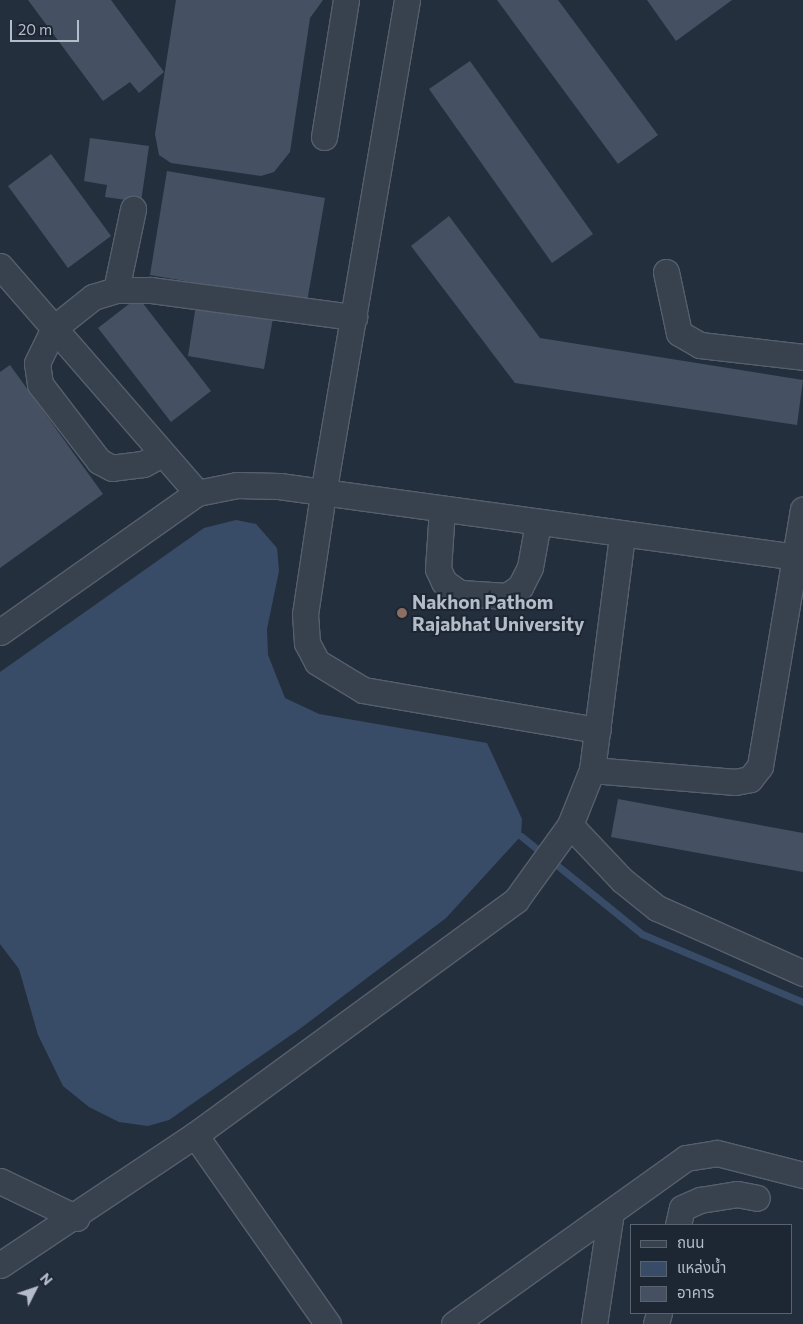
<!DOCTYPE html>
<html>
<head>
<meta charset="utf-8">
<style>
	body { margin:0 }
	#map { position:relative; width:803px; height:1324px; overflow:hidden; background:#242f3e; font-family:Commissioner,"Noto Sans Thai",sans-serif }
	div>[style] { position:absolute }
	.water>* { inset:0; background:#394c67 }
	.stream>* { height:7px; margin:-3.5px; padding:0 3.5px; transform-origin:3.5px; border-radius:3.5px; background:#394c67 }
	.building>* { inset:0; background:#455162 }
	.roads { filter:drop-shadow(1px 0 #565f6c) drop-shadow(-1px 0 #565f6c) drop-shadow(0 1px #565f6c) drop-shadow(0 -1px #565f6c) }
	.minor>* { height:25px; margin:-12.5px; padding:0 12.5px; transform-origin:12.5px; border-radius:12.5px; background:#38414e }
	.dots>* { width:14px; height:14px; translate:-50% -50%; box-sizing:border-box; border:2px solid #1d2633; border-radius:50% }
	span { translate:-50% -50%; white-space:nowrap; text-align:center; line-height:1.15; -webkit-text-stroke:4px #1d2633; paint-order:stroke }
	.poi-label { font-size:19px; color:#b4bcc9; font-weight:700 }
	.left { translate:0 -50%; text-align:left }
	.legend { position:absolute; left:630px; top:1224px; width:162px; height:90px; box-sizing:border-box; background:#1d2633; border:1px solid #59626f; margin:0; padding:6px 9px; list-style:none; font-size:15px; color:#b4bcc9 }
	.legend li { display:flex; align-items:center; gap:10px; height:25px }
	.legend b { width:25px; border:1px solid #59626f }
	.north { position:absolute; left:10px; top:1264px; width:50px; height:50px; -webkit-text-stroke:4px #1d2633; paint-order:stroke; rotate:49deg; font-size:14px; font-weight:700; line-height:20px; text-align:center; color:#b4bcc9 }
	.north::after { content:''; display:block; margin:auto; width:18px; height:22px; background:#b4bcc9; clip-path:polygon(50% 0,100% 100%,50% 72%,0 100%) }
	.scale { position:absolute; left:10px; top:20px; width:69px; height:22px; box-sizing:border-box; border:2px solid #b4bcc9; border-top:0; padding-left:6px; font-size:15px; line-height:18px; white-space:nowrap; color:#b4bcc9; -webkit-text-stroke:4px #1d2633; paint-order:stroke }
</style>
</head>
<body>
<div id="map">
	<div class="water">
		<div style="clip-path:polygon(236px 520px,256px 524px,277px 548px,279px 571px,267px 629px,268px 655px,285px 698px,319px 714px,487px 743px,522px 819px,521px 836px,446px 918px,301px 1028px,169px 1120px,148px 1126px,119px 1122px,89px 1107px,63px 1086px,38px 1035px,19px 969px,0 944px,0 672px,204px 528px)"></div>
	</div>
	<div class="stream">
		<div style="left:521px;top:836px;width:156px;rotate:39deg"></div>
		<div style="left:642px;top:934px;width:175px;rotate:22.9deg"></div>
	</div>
	<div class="building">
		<div style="clip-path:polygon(28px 0,111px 0,164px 72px,139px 93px,130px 82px,103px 101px)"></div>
		<div style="clip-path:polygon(176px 0,323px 0,310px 18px,290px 152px,274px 172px,261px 176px,171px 163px,159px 155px,155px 134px)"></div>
		<div style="clip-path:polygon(497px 0,558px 0,658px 135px,618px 164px)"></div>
		<div style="clip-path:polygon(647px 0,732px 0,676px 41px)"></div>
		<div style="clip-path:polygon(470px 61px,593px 234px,552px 263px,429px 89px)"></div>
		<div style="clip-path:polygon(90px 138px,149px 146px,141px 202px,105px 197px,107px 185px,84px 181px)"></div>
		<div style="clip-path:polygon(51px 154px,111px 236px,68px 268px,8px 186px)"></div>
		<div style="clip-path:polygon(167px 171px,325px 198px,307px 302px,150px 275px)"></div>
		<div style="clip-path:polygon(449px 216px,540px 338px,803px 380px,797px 425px,515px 383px,411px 246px)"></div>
		<div style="clip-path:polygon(138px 297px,211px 391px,171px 422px,98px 328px)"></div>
		<div style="clip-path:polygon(196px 305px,273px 318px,264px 369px,188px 356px)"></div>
		<div style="clip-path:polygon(10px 365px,103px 494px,0 568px,0 372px)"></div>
		<div style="clip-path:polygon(618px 799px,803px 833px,803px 872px,611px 837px)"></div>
	</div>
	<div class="roads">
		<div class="minor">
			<div style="left:407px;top:0;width:501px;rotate:99.65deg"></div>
			<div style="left:323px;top:494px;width:121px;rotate:98.5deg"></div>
			<div style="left:305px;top:614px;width:29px;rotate:86deg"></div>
			<div style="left:307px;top:643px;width:21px;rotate:62deg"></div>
			<div style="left:317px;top:662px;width:54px;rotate:31.3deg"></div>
			<div style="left:363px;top:690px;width:238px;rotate:9.7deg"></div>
			<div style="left:324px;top:137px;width:139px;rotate:-80.9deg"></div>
			<div style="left:0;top:266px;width:301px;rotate:49deg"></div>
			<div style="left:666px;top:272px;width:62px;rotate:78deg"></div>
			<div style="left:679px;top:333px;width:24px;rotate:30deg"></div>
			<div style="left:700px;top:345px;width:104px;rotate:6.6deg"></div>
			<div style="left:116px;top:290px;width:83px;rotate:-78.1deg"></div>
			<div style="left:162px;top:454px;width:21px;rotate:152deg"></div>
			<div style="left:143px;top:464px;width:31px;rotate:173deg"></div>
			<div style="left:112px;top:468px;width:15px;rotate:-152deg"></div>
			<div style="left:99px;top:461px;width:97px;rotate:-127.5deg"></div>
			<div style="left:40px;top:384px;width:21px;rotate:-98deg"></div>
			<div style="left:37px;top:363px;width:39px;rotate:-64deg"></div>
			<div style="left:54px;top:328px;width:50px;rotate:-38.5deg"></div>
			<div style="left:93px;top:297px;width:24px;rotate:-17deg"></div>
			<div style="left:116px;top:290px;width:35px"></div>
			<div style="left:151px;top:290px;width:205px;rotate:7.6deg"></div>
			<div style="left:442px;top:509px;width:60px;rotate:93.8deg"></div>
			<div style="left:438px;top:569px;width:14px;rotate:65deg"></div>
			<div style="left:444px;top:582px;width:19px;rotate:35deg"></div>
			<div style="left:460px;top:593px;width:47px;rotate:3.7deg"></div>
			<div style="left:507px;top:596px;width:16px;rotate:-35deg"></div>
			<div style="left:520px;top:587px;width:22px;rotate:-63deg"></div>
			<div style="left:530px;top:567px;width:45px;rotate:-79.7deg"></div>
			<div style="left:0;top:632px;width:241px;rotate:-35.2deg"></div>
			<div style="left:197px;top:493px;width:41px;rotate:-11.3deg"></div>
			<div style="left:237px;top:485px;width:42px;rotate:1.4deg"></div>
			<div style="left:279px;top:486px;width:529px;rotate:7.82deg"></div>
			<div style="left:592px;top:770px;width:144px;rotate:4.8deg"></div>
			<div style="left:735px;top:782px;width:15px;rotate:-11deg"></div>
			<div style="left:750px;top:779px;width:16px;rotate:-52deg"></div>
			<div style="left:760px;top:766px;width:260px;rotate:-80.5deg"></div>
			<div style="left:570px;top:825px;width:76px;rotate:46.6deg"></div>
			<div style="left:622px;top:880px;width:45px;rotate:38.7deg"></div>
			<div style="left:657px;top:908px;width:160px;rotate:24deg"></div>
			<div style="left:195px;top:1135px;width:231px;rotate:54.9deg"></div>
			<div style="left:0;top:1181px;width:85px;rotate:25.7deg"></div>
			<div style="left:678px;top:1225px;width:17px;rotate:-77deg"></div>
			<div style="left:682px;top:1208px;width:20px;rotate:-24deg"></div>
			<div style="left:700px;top:1200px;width:37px;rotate:-9deg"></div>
			<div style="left:737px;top:1194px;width:20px;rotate:11deg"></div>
			<div style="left:0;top:1265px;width:234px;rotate:-33.7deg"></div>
			<div style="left:195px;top:1135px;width:398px;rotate:-36.2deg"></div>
			<div style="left:516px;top:900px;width:92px;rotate:-54.2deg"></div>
			<div style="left:570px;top:825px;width:59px;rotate:-68.2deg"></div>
			<div style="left:592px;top:770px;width:236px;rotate:-82.7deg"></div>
			<div style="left:454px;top:1324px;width:285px;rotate:-35.6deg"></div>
			<div style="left:686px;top:1158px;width:31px;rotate:-9deg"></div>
			<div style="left:717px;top:1153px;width:89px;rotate:14.3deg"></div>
			<div style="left:594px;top:1324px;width:113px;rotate:-81.4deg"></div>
			<div style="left:656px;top:1324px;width:11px;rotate:-75deg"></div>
		</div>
	</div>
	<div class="dots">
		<div style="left:402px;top:613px;background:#8d6e63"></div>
	</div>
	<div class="poi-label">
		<span class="left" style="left:412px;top:613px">Nakhon Pathom<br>Rajabhat University</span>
	</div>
	<ul class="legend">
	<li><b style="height:6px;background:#38414e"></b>ถนน</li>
	<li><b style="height:14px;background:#394c67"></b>แหล่งน้ำ</li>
	<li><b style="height:14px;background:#455162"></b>อาคาร</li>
	</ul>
	<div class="north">N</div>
	<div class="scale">20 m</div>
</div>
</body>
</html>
